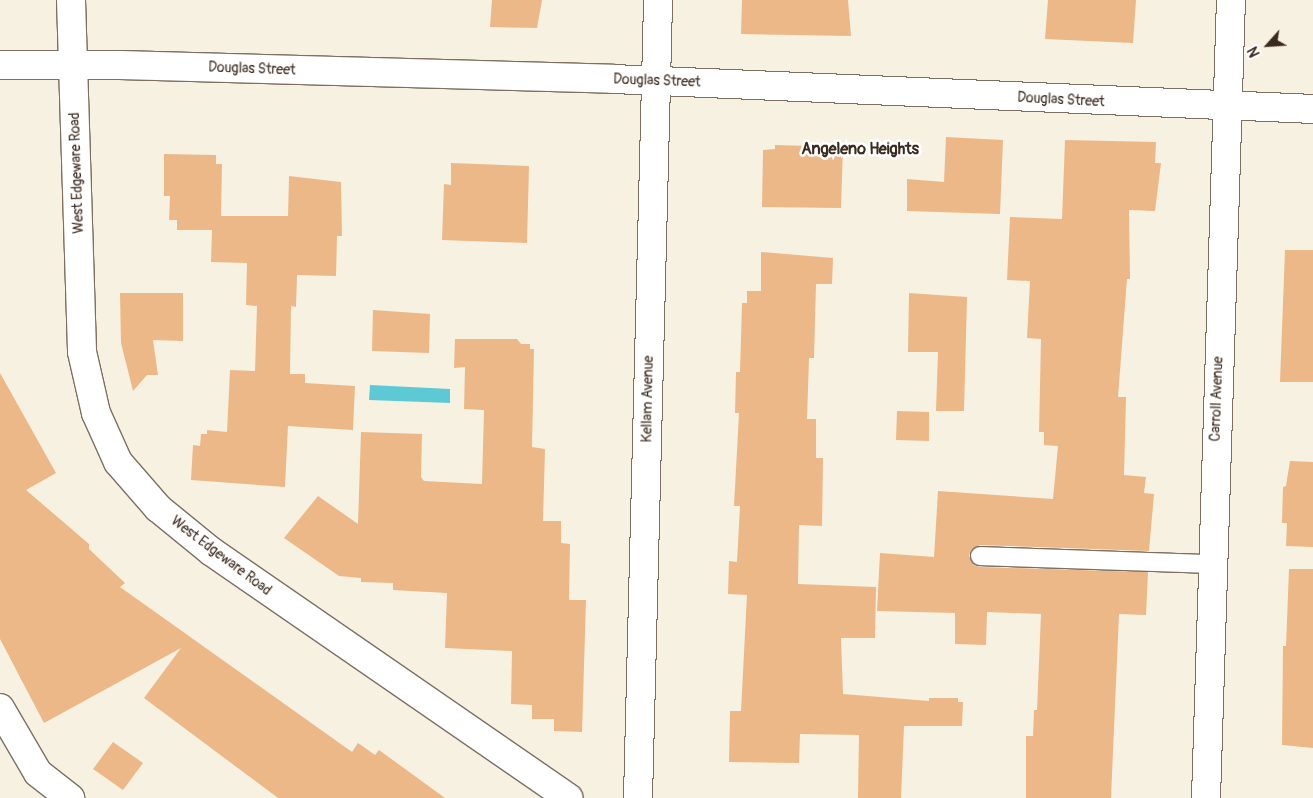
<!DOCTYPE html>
<html>
<head>
<meta charset="utf-8">
<style>
	body { margin:0 }
	#map { position:relative; width:1313px; height:798px; overflow:hidden; background:#f7f1e1; font-family:Pangolin,sans-serif }
	div>[style] { position:absolute }
	.water>* { inset:0; background:#5dc9d5 }
	.building>* { inset:0; background:#edb887 }
	.roads { filter:drop-shadow(1px 0 #7d7062) drop-shadow(-1px 0 #7d7062) drop-shadow(0 1px #7d7062) drop-shadow(0 -1px #7d7062) }
	.lane>* { height:18px; margin:-9px; padding:0 9px; transform-origin:9px; border-radius:9px; background:#fff }
	.street>* { height:28px; margin:-14px; padding:0 14px; transform-origin:14px; border-radius:14px; background:#fff }
	span { translate:-50% -50%; white-space:nowrap; text-align:center; line-height:1.15; -webkit-text-stroke:5px #fff; paint-order:stroke }
	.street-label { font-size:14px; color:#3b2a1e }
	.quarter-label { font-size:16px; color:#3b2a1e; font-weight:700 }
	.north { position:absolute; left:1243px; top:20px; width:50px; height:50px; -webkit-text-stroke:4px #fff; paint-order:stroke; rotate:244deg; font-size:14px; font-weight:700; line-height:20px; text-align:center; color:#3b2a1e }
	.north::after { content:''; display:block; margin:auto; width:18px; height:22px; background:#3b2a1e; clip-path:polygon(50% 0,100% 100%,50% 72%,0 100%) }
</style>
</head>
<body>
<div id="map">
	<div class="water">
		<div style="clip-path:polygon(370px 385px,450px 389px,450px 403px,369px 400px)"></div>
	</div>
	<div class="building">
		<div style="clip-path:polygon(492px 0,542px 0,537px 28px,490px 27px)"></div>
		<div style="clip-path:polygon(742px 0,848px 0,851px 36px,741px 34px)"></div>
		<div style="clip-path:polygon(1048px 0,1136px 0,1133px 43px,1045px 39px)"></div>
		<div style="clip-path:polygon(946px 137px,1003px 140px,1000px 214px,907px 211px,907px 179px,944px 182px)"></div>
		<div style="clip-path:polygon(1065px 140px,1156px 142px,1155px 163px,1161px 163px,1155px 211px,1129px 210px,1130px 279px,1127px 279px,1118px 397px,1126px 397px,1124px 475px,1146px 477px,1144px 493px,1154px 494px,1149px 551px,980px 545px,971px 550px,969px 556px,974px 565px,980px 567px,1148px 572px,1146px 615px,1119px 614px,1111px 798px,1026px 798px,1026px 736px,1033px 736px,1034px 710px,1037px 710px,1041px 614px,987px 612px,986px 645px,955px 644px,955px 613px,877px 611px,880px 553px,934px 557px,938px 491px,1053px 499px,1058px 446px,1044px 445px,1044px 432px,1039px 432px,1041px 339px,1027px 338px,1030px 281px,1007px 280px,1010px 217px,1062px 219px)"></div>
		<div style="clip-path:polygon(775px 145px,843px 147px,841px 208px,762px 207px,763px 150px,775px 149px)"></div>
		<div style="clip-path:polygon(164px 154px,216px 155px,216px 164px,222px 164px,221px 216px,288px 216px,289px 176px,341px 182px,342px 236px,337px 236px,336px 276px,297px 275px,296px 307px,291px 306px,290px 374px,305px 374px,305px 383px,355px 386px,353px 430px,288px 426px,285px 487px,191px 480px,193px 445px,200px 446px,201px 434px,207px 434px,207px 430px,227px 432px,230px 370px,255px 371px,257px 306px,246px 305px,247px 263px,211px 262px,212px 230px,177px 230px,177px 220px,169px 220px,170px 196px,164px 196px)"></div>
		<div style="clip-path:polygon(451px 163px,529px 166px,527px 243px,442px 240px,444px 184px,451px 185px)"></div>
		<div style="clip-path:polygon(1285px 250px,1313px 250px,1313px 382px,1280px 382px)"></div>
		<div style="clip-path:polygon(761px 252px,833px 258px,832px 284px,816px 284px,814px 358px,809px 358px,807px 419px,816px 419px,816px 458px,823px 458px,822px 526px,799px 525px,798px 584px,876px 587px,875px 638px,841px 638px,843px 694px,929px 701px,929px 698px,958px 698px,958px 702px,963px 702px,962px 726px,904px 726px,901px 798px,858px 798px,859px 735px,800px 734px,799px 763px,729px 762px,730px 711px,741px 711px,747px 595px,728px 594px,729px 561px,737px 562px,740px 506px,734px 506px,739px 413px,735px 413px,736px 372px,740px 372px,742px 303px,747px 303px,747px 291px,761px 291px)"></div>
		<div style="clip-path:polygon(120px 293px,183px 293px,183px 341px,153px 340px,158px 375px,147px 375px,133px 391px,121px 343px)"></div>
		<div style="clip-path:polygon(909px 293px,967px 297px,964px 411px,936px 411px,938px 352px,908px 352px)"></div>
		<div style="clip-path:polygon(373px 310px,430px 314px,429px 353px,372px 351px)"></div>
		<div style="clip-path:polygon(455px 339px,517px 339px,521px 344px,530px 344px,530px 349px,534px 349px,532px 447px,545px 449px,543px 521px,561px 521px,561px 543px,570px 544px,569px 600px,586px 600px,582px 732px,554px 731px,554px 719px,532px 719px,532px 705px,511px 704px,512px 651px,445px 648px,447px 593px,393px 590px,393px 583px,361px 582px,361px 578px,339px 576px,284px 538px,318px 496px,358px 524px,361px 432px,422px 434px,421px 477px,424px 481px,482px 484px,484px 410px,464px 409px,465px 367px,454px 368px)"></div>
		<div style="clip-path:polygon(0 373px,56px 473px,26px 490px,89px 544px,89px 549px,125px 583px,120px 587px,352px 752px,358px 743px,375px 755px,379px 750px,445px 798px,278px 798px,144px 698px,181px 648px,44px 723px,0 639px)"></div>
		<div style="clip-path:polygon(897px 411px,929px 412px,929px 441px,896px 440px)"></div>
		<div style="clip-path:polygon(1290px 461px,1313px 462px,1313px 547px,1286px 546px,1287px 523px,1282px 523px,1283px 487px,1286px 486px)"></div>
		<div style="clip-path:polygon(1289px 569px,1313px 569px,1313px 748px,1282px 745px,1283px 646px,1286px 646px)"></div>
		<div style="clip-path:polygon(113px 742px,143px 763px,123px 790px,93px 769px)"></div>
	</div>
	<div class="roads">
		<div class="lane">
			<div style="left:980px;top:556px;width:231px;rotate:2deg"></div>
		</div>
		<div class="street">
			<div style="left:71px;top:0;width:352px;rotate:88.2deg"></div>
			<div style="left:82px;top:352px;width:63px;rotate:77.1deg"></div>
			<div style="left:96px;top:413px;width:54px;rotate:65.8deg"></div>
			<div style="left:118px;top:462px;width:61px;rotate:49deg"></div>
			<div style="left:158px;top:508px;width:70px;rotate:39.2deg"></div>
			<div style="left:212px;top:552px;width:433px;rotate:34.6deg"></div>
			<div style="left:0;top:65px;width:120px"></div>
			<div style="left:120px;top:65px;width:493px;rotate:1.6deg"></div>
			<div style="left:613px;top:79px;width:701px;rotate:2.45deg"></div>
			<div style="left:0;top:708px;width:75px;rotate:59.7deg"></div>
			<div style="left:38px;top:773px;width:41px;rotate:38deg"></div>
			<div style="left:638px;top:798px;width:798px;rotate:-88.56deg"></div>
			<div style="left:1206px;top:798px;width:798px;rotate:-88.21deg"></div>
		</div>
	</div>
	<div class="street-label">
		<span style="left:252px;top:69px;rotate:2deg">Douglas Street</span>
		<span style="left:657px;top:81px;rotate:2deg">Douglas Street</span>
		<span style="left:1061px;top:100px;rotate:3deg">Douglas Street</span>
		<span style="left:77px;top:173px;rotate:-92deg">West Edgeware Road</span>
		<span style="left:648px;top:399px;rotate:-89deg">Kellam Avenue</span>
		<span style="left:1217px;top:399px;rotate:-88deg">Carroll Avenue</span>
		<span style="left:221px;top:556px;rotate:37deg">West Edgeware Road</span>
	</div>
	<div class="quarter-label">
		<span style="left:860px;top:149px">Angeleno Heights</span>
	</div>
	<div class="north">N</div>
</div>
</body>
</html>
